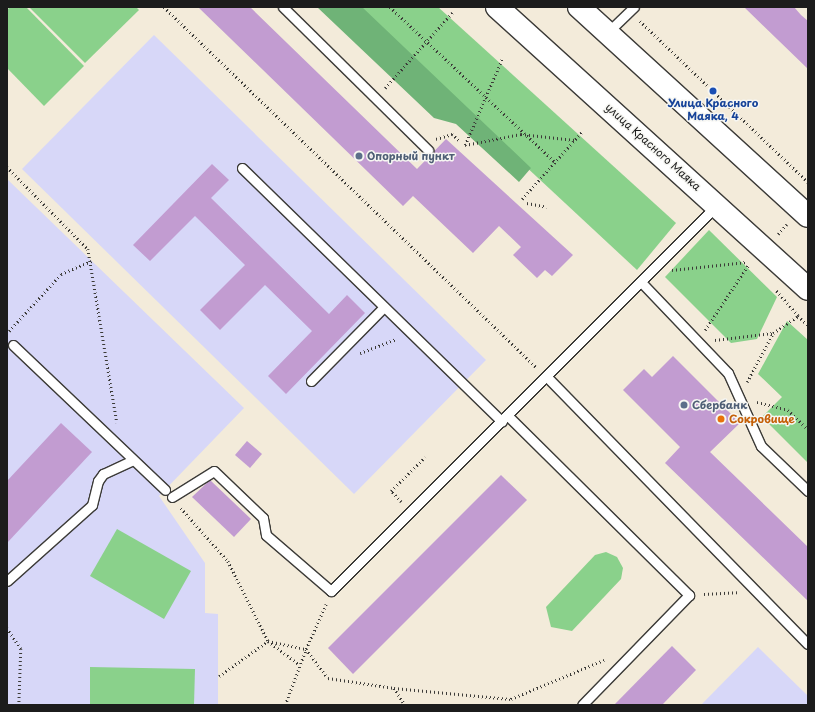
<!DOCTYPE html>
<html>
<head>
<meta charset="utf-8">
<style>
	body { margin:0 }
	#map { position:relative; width:815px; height:712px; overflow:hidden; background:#f3ebda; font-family:"Playpen Sans",sans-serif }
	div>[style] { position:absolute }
	.built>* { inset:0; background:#d7d7f8 }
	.green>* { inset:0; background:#8ad18b }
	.forest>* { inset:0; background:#6fb377 }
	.building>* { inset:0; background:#c29cd1 }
	.path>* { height:2.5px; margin-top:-1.25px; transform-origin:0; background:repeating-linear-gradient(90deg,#3c3b38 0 1px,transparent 0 4px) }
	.roads { filter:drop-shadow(1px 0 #3c3b38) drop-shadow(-1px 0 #3c3b38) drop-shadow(0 1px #3c3b38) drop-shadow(0 -1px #3c3b38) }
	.service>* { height:9px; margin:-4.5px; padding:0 4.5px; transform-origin:4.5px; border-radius:4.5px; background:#fff }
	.tertiary>* { height:22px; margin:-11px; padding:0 11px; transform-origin:11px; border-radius:11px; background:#fff }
	.dots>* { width:11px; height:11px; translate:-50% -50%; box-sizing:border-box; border:2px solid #f6f6f2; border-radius:50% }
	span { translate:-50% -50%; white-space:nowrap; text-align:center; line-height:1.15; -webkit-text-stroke:3px #f6f6f2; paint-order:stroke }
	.transit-label { font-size:11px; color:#164399; font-weight:700 }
	.street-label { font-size:11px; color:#1c1c1c }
	.service-label { font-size:11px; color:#4e5e75; font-weight:700 }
	.left { translate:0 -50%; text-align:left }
	.food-label { font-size:11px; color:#c56008; font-weight:700 }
	.frame { position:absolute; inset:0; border:8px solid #1c1c1c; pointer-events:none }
</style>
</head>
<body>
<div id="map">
	<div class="built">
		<div style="clip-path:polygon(154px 35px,486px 360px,354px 494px,22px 169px)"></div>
		<div style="clip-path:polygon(7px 179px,244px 408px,159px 496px,205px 563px,205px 613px,218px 614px,218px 705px,7px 705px)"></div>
		<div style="clip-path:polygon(758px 647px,808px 696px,808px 705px,701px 705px)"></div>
	</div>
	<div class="green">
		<div style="clip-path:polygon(10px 7px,26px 7px,84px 66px,44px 106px,7px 68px,7px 10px)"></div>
		<div style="clip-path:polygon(29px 7px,136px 7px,139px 10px,85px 63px)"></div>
		<div style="clip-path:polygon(354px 7px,438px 7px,676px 223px,637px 270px)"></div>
		<div style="clip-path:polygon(709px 230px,777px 297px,757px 339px,731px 343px,665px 277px)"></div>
		<div style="clip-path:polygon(787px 321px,808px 340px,808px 463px,762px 417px,782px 397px,758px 374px)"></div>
		<div style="clip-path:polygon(117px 529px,191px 571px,164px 619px,90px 576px)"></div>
		<div style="clip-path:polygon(606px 552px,617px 557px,623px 568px,621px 579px,572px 631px,551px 627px,546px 607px,595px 555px)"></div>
		<div style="clip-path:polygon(90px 667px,195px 669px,194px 705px,90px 705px)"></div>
	</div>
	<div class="forest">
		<div style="clip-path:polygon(317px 7px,362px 7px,531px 168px,519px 182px,456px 124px,434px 118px)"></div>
	</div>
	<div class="building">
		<div style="clip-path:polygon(198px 7px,250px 7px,417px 169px,446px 139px,573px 255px,552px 276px,545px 270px,537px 278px,513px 255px,521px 247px,499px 226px,473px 253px,413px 196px,403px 206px)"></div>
		<div style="clip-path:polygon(744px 7px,794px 7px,801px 15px,808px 21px,808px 69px)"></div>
		<div style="clip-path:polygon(212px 164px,229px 180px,211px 198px,329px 314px,347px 295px,365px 313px,286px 394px,268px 376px,312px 331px,265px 285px,220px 330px,200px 310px,245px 265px,195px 216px,150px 261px,133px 245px)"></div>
		<div style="clip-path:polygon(673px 356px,740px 423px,710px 452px,808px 547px,808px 601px,665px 463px,680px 447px,623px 390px,644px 369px,652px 377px)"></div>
		<div style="clip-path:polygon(61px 423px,92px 452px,7px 543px,7px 481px)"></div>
		<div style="clip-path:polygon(247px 441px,262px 454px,250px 468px,235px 455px)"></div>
		<div style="clip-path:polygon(501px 475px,527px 500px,353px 674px,328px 648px)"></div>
		<div style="clip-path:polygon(210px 480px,251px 519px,234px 537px,192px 497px)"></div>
		<div style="clip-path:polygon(672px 646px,696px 670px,662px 705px,614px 705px)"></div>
	</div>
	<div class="path">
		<div style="left:164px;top:7px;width:518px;rotate:44.06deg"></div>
		<div style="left:390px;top:7px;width:226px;rotate:43.2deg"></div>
		<div style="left:640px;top:21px;width:233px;rotate:43.8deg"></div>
		<div style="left:385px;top:88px;width:101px;rotate:-48.2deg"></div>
		<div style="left:436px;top:139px;width:17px;rotate:-17deg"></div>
		<div style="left:452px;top:134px;width:9px;rotate:41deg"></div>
		<div style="left:465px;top:145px;width:57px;rotate:-11.1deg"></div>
		<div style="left:521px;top:134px;width:54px;rotate:6.3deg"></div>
		<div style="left:465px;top:145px;width:94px;rotate:-66.7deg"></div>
		<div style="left:7px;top:167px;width:115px;rotate:45.4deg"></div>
		<div style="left:88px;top:249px;width:176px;rotate:80.5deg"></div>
		<div style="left:522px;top:199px;width:90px;rotate:-48.2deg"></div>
		<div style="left:527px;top:203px;width:20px;rotate:11deg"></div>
		<div style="left:778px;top:234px;width:13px;rotate:-48deg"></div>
		<div style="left:672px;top:270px;width:75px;rotate:-6.1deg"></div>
		<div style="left:798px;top:316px;width:13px;rotate:42deg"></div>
		<div style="left:705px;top:330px;width:79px;rotate:-56.3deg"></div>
		<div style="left:9px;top:331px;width:77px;rotate:-47.6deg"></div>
		<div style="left:61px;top:274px;width:34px;rotate:-23deg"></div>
		<div style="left:715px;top:340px;width:58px;rotate:-6.9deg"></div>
		<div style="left:773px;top:333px;width:30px;rotate:-34deg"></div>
		<div style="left:798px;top:316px;width:35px;rotate:-131deg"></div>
		<div style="left:360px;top:353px;width:39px;rotate:-21deg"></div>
		<div style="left:747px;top:382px;width:55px;rotate:-62deg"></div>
		<div style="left:757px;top:402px;width:32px;rotate:14deg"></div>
		<div style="left:788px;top:410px;width:28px;rotate:44deg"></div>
		<div style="left:401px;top:502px;width:15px;rotate:-132deg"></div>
		<div style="left:391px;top:491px;width:48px;rotate:-45deg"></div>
		<div style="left:181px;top:508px;width:71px;rotate:48.4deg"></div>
		<div style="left:228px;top:561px;width:89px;rotate:63.4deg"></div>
		<div style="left:268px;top:641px;width:39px;rotate:12deg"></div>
		<div style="left:306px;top:649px;width:49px;rotate:-66deg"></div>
		<div style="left:704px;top:594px;width:33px;rotate:-3deg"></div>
		<div style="left:7px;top:628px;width:25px;rotate:56deg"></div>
		<div style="left:21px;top:649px;width:56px;rotate:92deg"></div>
		<div style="left:219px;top:676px;width:60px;rotate:-35.5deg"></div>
		<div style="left:268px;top:641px;width:38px;rotate:37deg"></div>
		<div style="left:394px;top:688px;width:118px;rotate:5.4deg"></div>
		<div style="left:511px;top:699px;width:101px;rotate:-22.8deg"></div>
		<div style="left:285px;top:705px;width:60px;rotate:-69.4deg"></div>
		<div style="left:306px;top:649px;width:36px;rotate:53deg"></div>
		<div style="left:328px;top:678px;width:67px;rotate:8.6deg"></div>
		<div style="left:394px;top:688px;width:20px;rotate:57deg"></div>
	</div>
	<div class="roads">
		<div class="service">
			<div style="left:283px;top:7px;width:204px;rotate:44.6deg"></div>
			<div style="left:608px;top:32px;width:36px;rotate:-44deg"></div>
			<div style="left:242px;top:168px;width:363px;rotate:44.3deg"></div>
			<div style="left:641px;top:282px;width:126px;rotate:46.3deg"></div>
			<div style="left:728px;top:373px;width:80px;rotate:65.7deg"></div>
			<div style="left:761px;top:446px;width:65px;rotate:43.8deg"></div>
			<div style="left:13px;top:345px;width:210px;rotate:43.6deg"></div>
			<div style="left:547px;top:377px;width:373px;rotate:45.7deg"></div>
			<div style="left:311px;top:381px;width:104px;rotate:-45.4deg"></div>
			<div style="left:508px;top:416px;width:255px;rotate:44.7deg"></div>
			<div style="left:689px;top:595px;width:153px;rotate:134.2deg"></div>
			<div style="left:172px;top:497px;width:49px;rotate:-31.8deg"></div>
			<div style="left:214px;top:471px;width:68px;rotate:43.8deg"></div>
			<div style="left:263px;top:518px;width:17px;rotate:80deg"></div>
			<div style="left:266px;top:535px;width:86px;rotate:40.7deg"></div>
			<div style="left:331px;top:591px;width:544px;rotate:-45deg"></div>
			<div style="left:7px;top:581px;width:114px;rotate:-41.8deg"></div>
			<div style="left:92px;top:505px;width:25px;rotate:-76deg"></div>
			<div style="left:98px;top:481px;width:9px;rotate:-54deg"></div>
			<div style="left:103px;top:474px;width:33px;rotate:-25deg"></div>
		</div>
		<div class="tertiary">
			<div style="left:497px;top:7px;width:420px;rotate:42.2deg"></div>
			<div style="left:579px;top:7px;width:310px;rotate:42.4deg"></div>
		</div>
	</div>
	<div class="dots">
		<div style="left:713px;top:91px;background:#1a4fb4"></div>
		<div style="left:359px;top:156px;background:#5c6f8a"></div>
		<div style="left:684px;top:405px;background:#5c6f8a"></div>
		<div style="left:721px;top:419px;background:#e8710a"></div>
	</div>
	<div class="transit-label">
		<span style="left:713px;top:110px">Улица Красного<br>Маяка, 4</span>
	</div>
	<div class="street-label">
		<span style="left:653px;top:147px;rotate:42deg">улица Красного Маяка</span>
	</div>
	<div class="service-label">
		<span class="left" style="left:367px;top:156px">Опорный пункт</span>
		<span class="left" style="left:692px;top:405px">Сбербанк</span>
	</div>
	<div class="food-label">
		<span class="left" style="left:729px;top:419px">Сокровище</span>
	</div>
	<div class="frame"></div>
</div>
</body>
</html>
